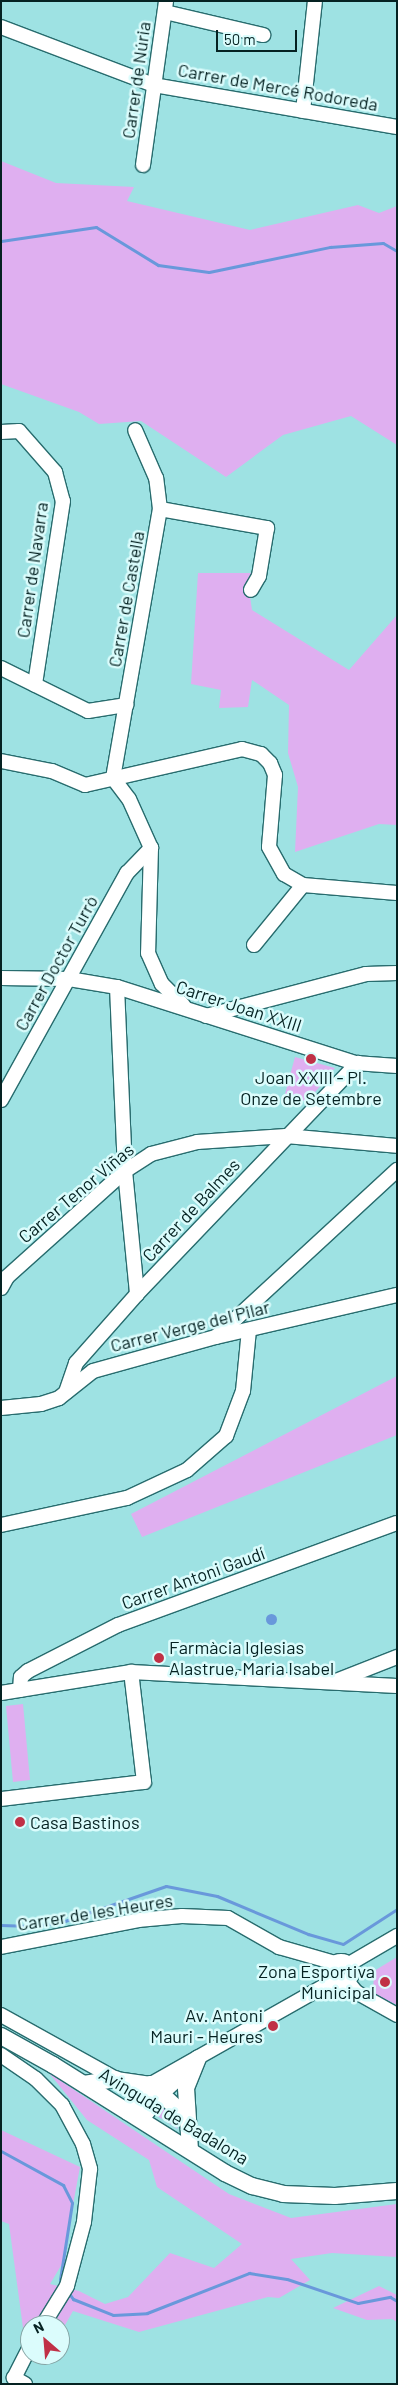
<!DOCTYPE html>
<html>
<head>
<meta charset="utf-8">
<style>
	body { margin:0 }
	#map { position:relative; width:398px; height:2385px; overflow:hidden; background:#9ee2e3; font-family:Barlow,sans-serif }
	div>[style] { position:absolute }
	.green>* { inset:0; background:#dfaff0 }
	.water>* { inset:0; background:#6998db }
	.round { border-radius:50% }
	.stream>* { height:3px; margin:-1.5px; padding:0 1.5px; transform-origin:1.5px; border-radius:1.5px; background:#6998db }
	.roads { filter:drop-shadow(1px 0 #286c6e) drop-shadow(-1px 0 #286c6e) drop-shadow(0 1px #286c6e) drop-shadow(0 -1px #286c6e) }
	.minor>* { height:14px; margin:-7px; padding:0 7px; transform-origin:7px; border-radius:7px; background:#fff }
	.minor>.ring { margin:-7px; padding:0; box-sizing:content-box; background:none; border:14px solid #fff; border-radius:50% }
	.tertiary>* { height:16px; margin:-8px; padding:0 8px; transform-origin:8px; border-radius:8px; background:#fff }
	.dots>* { width:14px; height:14px; translate:-50% -50%; box-sizing:border-box; border:2px solid #dbfcfc; border-radius:50% }
	span { translate:-50% -50%; white-space:nowrap; text-align:center; line-height:1.15; -webkit-text-stroke:5px #dbfcfc; paint-order:stroke }
	.street-label { font-size:18px; color:#052222 }
	.poi-label { font-size:18px; color:#052222 }
	.left { translate:0 -50%; text-align:left }
	.right { translate:-100% -50%; text-align:right }
	.frame { position:absolute; inset:0; border:2px solid #052222; pointer-events:none }
	.north { position:absolute; left:20px; top:2315px; width:50px; height:50px; box-sizing:border-box; background:#dbfcfc; border:1px solid #85a5a5; border-radius:50%; rotate:333deg; font-size:14px; font-weight:700; line-height:20px; text-align:center; color:#052222 }
	.north::after { content:''; display:block; margin:auto; width:18px; height:22px; background:#c03046; clip-path:polygon(50% 0,100% 100%,50% 72%,0 100%) }
	.scale { position:absolute; left:216px; top:30px; width:81px; height:22px; box-sizing:border-box; border:2px solid #052222; border-top:0; padding-left:6px; font-size:15px; line-height:18px; white-space:nowrap; color:#052222; -webkit-text-stroke:4px #dbfcfc; paint-order:stroke }
</style>
</head>
<body>
<div id="map">
	<div class="green">
		<div style="clip-path:polygon(1px 161px,56px 183px,134px 187px,127px 201px,250px 230px,358px 205px,379px 213px,397px 206px,397px 445px,351px 416px,283px 435px,226px 477px,141px 421px,99px 424px,79px 412px,1px 384px)"></div>
		<div style="clip-path:polygon(198px 573px,252px 573px,249px 590px,252px 610px,349px 670px,397px 615px,397px 825px,379px 824px,295px 852px,298px 787px,288px 753px,289px 705px,252px 680px,248px 707px,219px 708px,221px 690px,191px 684px)"></div>
		<div style="clip-path:polygon(295px 1057px,335px 1068px,307px 1102px,285px 1094px)"></div>
		<div style="clip-path:polygon(397px 1376px,397px 1435px,142px 1537px,131px 1514px)"></div>
		<div style="clip-path:polygon(23px 1704px,30px 1780px,13px 1782px,6px 1706px)"></div>
		<div style="clip-path:polygon(397px 1957px,397px 2005px,373px 1993px,374px 1971px)"></div>
		<div style="clip-path:polygon(49px 2073px,229px 2194px,291px 2218px,397px 2204px,397px 2257px,332px 2253px,291px 2259px,310px 2280px,279px 2298px,268px 2297px,139px 2332px,73px 2311px,60px 2334px,60px 2325px,30px 2325px,30px 2332px,23px 2328px,9px 2224px,1px 2221px,1px 2130px,80px 2167px,62px 2264px,50px 2284px,79px 2291px,105px 2304px,128px 2297px,170px 2253px,214px 2268px,242px 2244px,157px 2187px,149px 2160px,87px 2120px)"></div>
		<div style="clip-path:polygon(108px 2085px,137px 2087px,137px 2090px,129px 2098px)"></div>
		<div style="clip-path:polygon(156px 2100px,171px 2112px,178px 2129px,151px 2112px)"></div>
		<div style="clip-path:polygon(379px 2286px,397px 2295px,397px 2322px,392px 2319px,367px 2320px,333px 2308px)"></div>
	</div>
	<div class="water">
		<div class="round" style="left:265.5px;top:1613.5px;width:11px;height:11px"></div>
	</div>
	<div class="stream">
		<div style="left:1px;top:241px;width:96px;rotate:-8.4deg"></div>
		<div style="left:96px;top:227px;width:73px;rotate:31.5deg"></div>
		<div style="left:158px;top:265px;width:51px;rotate:7.8deg"></div>
		<div style="left:209px;top:272px;width:124px;rotate:-11.7deg"></div>
		<div style="left:330px;top:247px;width:53px;rotate:-4.3deg"></div>
		<div style="left:383px;top:243px;width:16px;rotate:30deg"></div>
		<div style="left:1px;top:1925px;width:30px;rotate:2deg"></div>
		<div style="left:31px;top:1926px;width:31px;rotate:-7deg"></div>
		<div style="left:62px;top:1922px;width:110px;rotate:-19.1deg"></div>
		<div style="left:166px;top:1886px;width:52px;rotate:11.1deg"></div>
		<div style="left:217px;top:1896px;width:99px;rotate:22.7deg"></div>
		<div style="left:308px;top:1934px;width:36px;rotate:16deg"></div>
		<div style="left:343px;top:1944px;width:64px;rotate:-32.9deg"></div>
		<div style="left:1px;top:2151px;width:71px;rotate:28.7deg"></div>
		<div style="left:63px;top:2185px;width:20px;rotate:63deg"></div>
		<div style="left:72px;top:2203px;width:78px;rotate:98.9deg"></div>
		<div style="left:60px;top:2280px;width:5px;rotate:53deg"></div>
		<div style="left:68px;top:2292px;width:9px;rotate:54deg"></div>
		<div style="left:73px;top:2299px;width:43px;rotate:21.8deg"></div>
		<div style="left:113px;top:2315px;width:34px;rotate:-3deg"></div>
		<div style="left:147px;top:2313px;width:110px;rotate:-21.4deg"></div>
		<div style="left:249px;top:2273px;width:38px;rotate:9deg"></div>
		<div style="left:287px;top:2279px;width:75px;rotate:18.7deg"></div>
		<div style="left:358px;top:2303px;width:33px;rotate:-11deg"></div>
		<div style="left:390px;top:2297px;width:8px;rotate:30deg"></div>
	</div>
	<div class="roads">
		<div class="minor">
			<div style="left:165px;top:12px;width:101px;rotate:13.2deg"></div>
			<div style="left:1px;top:27px;width:164px;rotate:20.8deg"></div>
			<div style="left:154px;top:85px;width:247px;rotate:9.8deg"></div>
			<div style="left:303px;top:111px;width:111px;rotate:-83.8deg"></div>
			<div style="left:143px;top:165px;width:166px;rotate:-82deg"></div>
			<div style="left:1px;top:432px;width:18px;rotate:-3deg"></div>
			<div style="left:19px;top:431px;width:55px;rotate:48.7deg"></div>
			<div style="left:55px;top:472px;width:30px;rotate:75deg"></div>
			<div style="left:63px;top:501px;width:186px;rotate:98.7deg"></div>
			<div style="left:160px;top:509px;width:109px;rotate:10.1deg"></div>
			<div style="left:267px;top:528px;width:49px;rotate:99.5deg"></div>
			<div style="left:259px;top:576px;width:16px;rotate:120deg"></div>
			<div style="left:1px;top:668px;width:97px;rotate:26.3deg"></div>
			<div style="left:88px;top:711px;width:39px;rotate:-9deg"></div>
			<div style="left:1px;top:761px;width:52px;rotate:11.1deg"></div>
			<div style="left:52px;top:771px;width:36px;rotate:23deg"></div>
			<div style="left:85px;top:785px;width:161px;rotate:-12.9deg"></div>
			<div style="left:242px;top:749px;width:20px;rotate:15deg"></div>
			<div style="left:261px;top:754px;width:13px;rotate:45deg"></div>
			<div style="left:270px;top:763px;width:13px;rotate:67deg"></div>
			<div style="left:275px;top:775px;width:72px;rotate:94.8deg"></div>
			<div style="left:269px;top:847px;width:31px;rotate:61deg"></div>
			<div style="left:284px;top:874px;width:22px;rotate:30deg"></div>
			<div style="left:303px;top:885px;width:94px;rotate:4.9deg"></div>
			<div style="left:113px;top:778px;width:273px;rotate:-80.1deg"></div>
			<div style="left:160px;top:509px;width:31px;rotate:-97deg"></div>
			<div style="left:156px;top:478px;width:52px;rotate:-113.6deg"></div>
			<div style="left:113px;top:778px;width:26px;rotate:53deg"></div>
			<div style="left:129px;top:799px;width:54px;rotate:65.8deg"></div>
			<div style="left:151px;top:848px;width:105px;rotate:91.6deg"></div>
			<div style="left:148px;top:953px;width:34px;rotate:66deg"></div>
			<div style="left:162px;top:984px;width:30px;rotate:45deg"></div>
			<div style="left:254px;top:945px;width:77px;rotate:-50.8deg"></div>
			<div style="left:1px;top:978px;width:68px;rotate:0.8deg"></div>
			<div style="left:69px;top:979px;width:49px;rotate:9.5deg"></div>
			<div style="left:117px;top:987px;width:250px;rotate:17.7deg"></div>
			<div style="left:355px;top:1063px;width:42px;rotate:4.1deg"></div>
			<div style="left:117px;top:987px;width:184px;rotate:87.5deg"></div>
			<div style="left:125px;top:1171px;width:124px;rotate:84.4deg"></div>
			<div style="left:206px;top:1016px;width:165px;rotate:-14.7deg"></div>
			<div style="left:366px;top:974px;width:31px;rotate:-2deg"></div>
			<div style="left:1px;top:1100px;width:260px;rotate:-61deg"></div>
			<div style="left:127px;top:873px;width:35px;rotate:-46deg"></div>
			<div style="left:1px;top:1288px;width:13px;rotate:-61deg"></div>
			<div style="left:7px;top:1277px;width:159px;rotate:-41.9deg"></div>
			<div style="left:125px;top:1171px;width:31px;rotate:-33deg"></div>
			<div style="left:151px;top:1154px;width:48px;rotate:-14.6deg"></div>
			<div style="left:197px;top:1142px;width:89px;rotate:-3.9deg"></div>
			<div style="left:286px;top:1136px;width:111px;rotate:5.1deg"></div>
			<div style="left:217px;top:1336px;width:245px;rotate:-42.7deg"></div>
			<div style="left:66px;top:1392px;width:31px;rotate:-71deg"></div>
			<div style="left:76px;top:1363px;width:92px;rotate:-48.5deg"></div>
			<div style="left:137px;top:1294px;width:320px;rotate:-46.3deg"></div>
			<div style="left:1px;top:1408px;width:40px;rotate:-5.7deg"></div>
			<div style="left:41px;top:1404px;width:19px;rotate:-18deg"></div>
			<div style="left:59px;top:1398px;width:43px;rotate:-38.5deg"></div>
			<div style="left:93px;top:1371px;width:128px;rotate:-15.5deg"></div>
			<div style="left:216px;top:1337px;width:186px;rotate:-13.1deg"></div>
			<div style="left:1px;top:1525px;width:129px;rotate:-12.1deg"></div>
			<div style="left:127px;top:1498px;width:66px;rotate:-25deg"></div>
			<div style="left:187px;top:1470px;width:52px;rotate:-41.1deg"></div>
			<div style="left:226px;top:1436px;width:48px;rotate:-69.3deg"></div>
			<div style="left:243px;top:1391px;width:61px;rotate:-84.4deg"></div>
			<div style="left:336px;top:1681px;width:66px;rotate:-21.5deg"></div>
			<div style="left:20px;top:1690px;width:13px;rotate:-86deg"></div>
			<div style="left:21px;top:1677px;width:9px;rotate:-41deg"></div>
			<div style="left:28px;top:1671px;width:101px;rotate:-27.1deg"></div>
			<div style="left:118px;top:1625px;width:297px;rotate:-20.1deg"></div>
			<div style="left:1px;top:1693px;width:132px;rotate:-9.2deg"></div>
			<div style="left:131px;top:1672px;width:266px;rotate:3deg"></div>
			<div style="left:1px;top:1799px;width:144px;rotate:-6.8deg"></div>
			<div style="left:144px;top:1782px;width:111px;rotate:-96.7deg"></div>
			<div style="left:1px;top:1947px;width:140px;rotate:-11.1deg"></div>
			<div style="left:138px;top:1920px;width:44px;rotate:-5.2deg"></div>
			<div style="left:182px;top:1916px;width:46px;rotate:2.5deg"></div>
			<div style="left:228px;top:1918px;width:59px;rotate:29.6deg"></div>
			<div style="left:279px;top:1947px;width:58px;rotate:15.9deg"></div>
			<div class="ring" style="left:330px;top:1961px;width:8px;height:8px"></div>
			<div style="left:349px;top:1964px;width:56px;rotate:-30.3deg"></div>
			<div style="left:347px;top:1981px;width:14px;rotate:51deg"></div>
			<div style="left:356px;top:1992px;width:47px;rotate:29.3deg"></div>
			<div style="left:1px;top:2015px;width:132px;rotate:29.1deg"></div>
			<div style="left:116px;top:2079px;width:35px;rotate:8deg"></div>
			<div style="left:151px;top:2084px;width:209px;rotate:-29.5deg"></div>
			<div style="left:1px;top:2055px;width:42px;rotate:34.4deg"></div>
			<div style="left:36px;top:2079px;width:37px;rotate:45deg"></div>
			<div style="left:62px;top:2105px;width:44px;rotate:61.7deg"></div>
			<div style="left:83px;top:2144px;width:26px;rotate:74deg"></div>
			<div style="left:90px;top:2169px;width:53px;rotate:96.5deg"></div>
			<div style="left:84px;top:2222px;width:66px;rotate:104.9deg"></div>
			<div style="left:67px;top:2286px;width:46px;rotate:121.6deg"></div>
			<div style="left:25px;top:2384px;width:13px;rotate:-151deg"></div>
			<div style="left:14px;top:2378px;width:36px;rotate:-63deg"></div>
		</div>
		<div class="tertiary">
			<div style="left:1px;top:2036px;width:60px;rotate:29.1deg"></div>
			<div style="left:53px;top:2065px;width:203px;rotate:32.1deg"></div>
			<div style="left:225px;top:2173px;width:30px;rotate:26deg"></div>
			<div style="left:252px;top:2186px;width:32px;rotate:14deg"></div>
			<div style="left:283px;top:2194px;width:52px;rotate:2.2deg"></div>
			<div style="left:335px;top:2196px;width:62px;rotate:-4.6deg"></div>
			<div style="left:84px;top:2084px;width:32px;rotate:-9deg"></div>
			<div style="left:128px;top:2112px;width:36px;rotate:-51deg"></div>
			<div style="left:151px;top:2084px;width:48px;rotate:43.3deg"></div>
			<div style="left:141px;top:2119px;width:33px;rotate:-52deg"></div>
			<div style="left:161px;top:2093px;width:45px;rotate:-42.3deg"></div>
			<div style="left:190px;top:2150px;width:62px;rotate:-93.7deg"></div>
			<div style="left:186px;top:2088px;width:32px;rotate:-68deg"></div>
		</div>
	</div>
	<div class="dots">
		<div style="left:311px;top:1059px;background:#c03046"></div>
		<div style="left:159px;top:1658px;background:#c03046"></div>
		<div style="left:20px;top:1822px;background:#c03046"></div>
		<div style="left:385px;top:1982px;background:#c03046"></div>
		<div style="left:273px;top:2026px;background:#c03046"></div>
	</div>
	<div class="street-label">
		<span style="left:136px;top:80px;rotate:-82deg">Carrer de Núria</span>
		<span style="left:278px;top:87px;rotate:10deg">Carrer de Mercé Rodoreda</span>
		<span style="left:32px;top:570px;rotate:-82deg">Carrer de Navarra</span>
		<span style="left:126px;top:599px;rotate:-80deg">Carrer de Castella</span>
		<span style="left:56px;top:963px;rotate:-61deg">Carrer Doctor Turrò</span>
		<span style="left:239px;top:1006px;rotate:18deg">Carrer Joan XXIII</span>
		<span style="left:76px;top:1193px;rotate:-40deg">Carrer Tenor Viñas</span>
		<span style="left:191px;top:1210px;rotate:-47deg">Carrer de Balmes</span>
		<span style="left:190px;top:1326px;rotate:-14deg">Carrer Verge del Pilar</span>
		<span style="left:193px;top:1578px;rotate:-20deg">Carrer Antoni Gaudí</span>
		<span style="left:95px;top:1912px;rotate:-9deg">Carrer de les Heures</span>
		<span style="left:174px;top:2116px;rotate:31deg">Avinguda de Badalona</span>
	</div>
	<div class="poi-label">
		<span style="left:311px;top:1088px">Joan XXIII - Pl.<br>Onze de Setembre</span>
		<span class="left" style="left:169px;top:1658px">Farmàcia Iglesias<br>Alastrue, Maria Isabel</span>
		<span class="left" style="left:30px;top:1822px">Casa Bastinos</span>
		<span class="right" style="left:375px;top:1982px">Zona Esportiva<br>Municipal</span>
		<span class="right" style="left:263px;top:2026px">Av. Antoni<br>Mauri - Heures</span>
	</div>
	<div class="frame"></div>
	<div class="north">N</div>
	<div class="scale">50 m</div>
</div>
</body>
</html>
